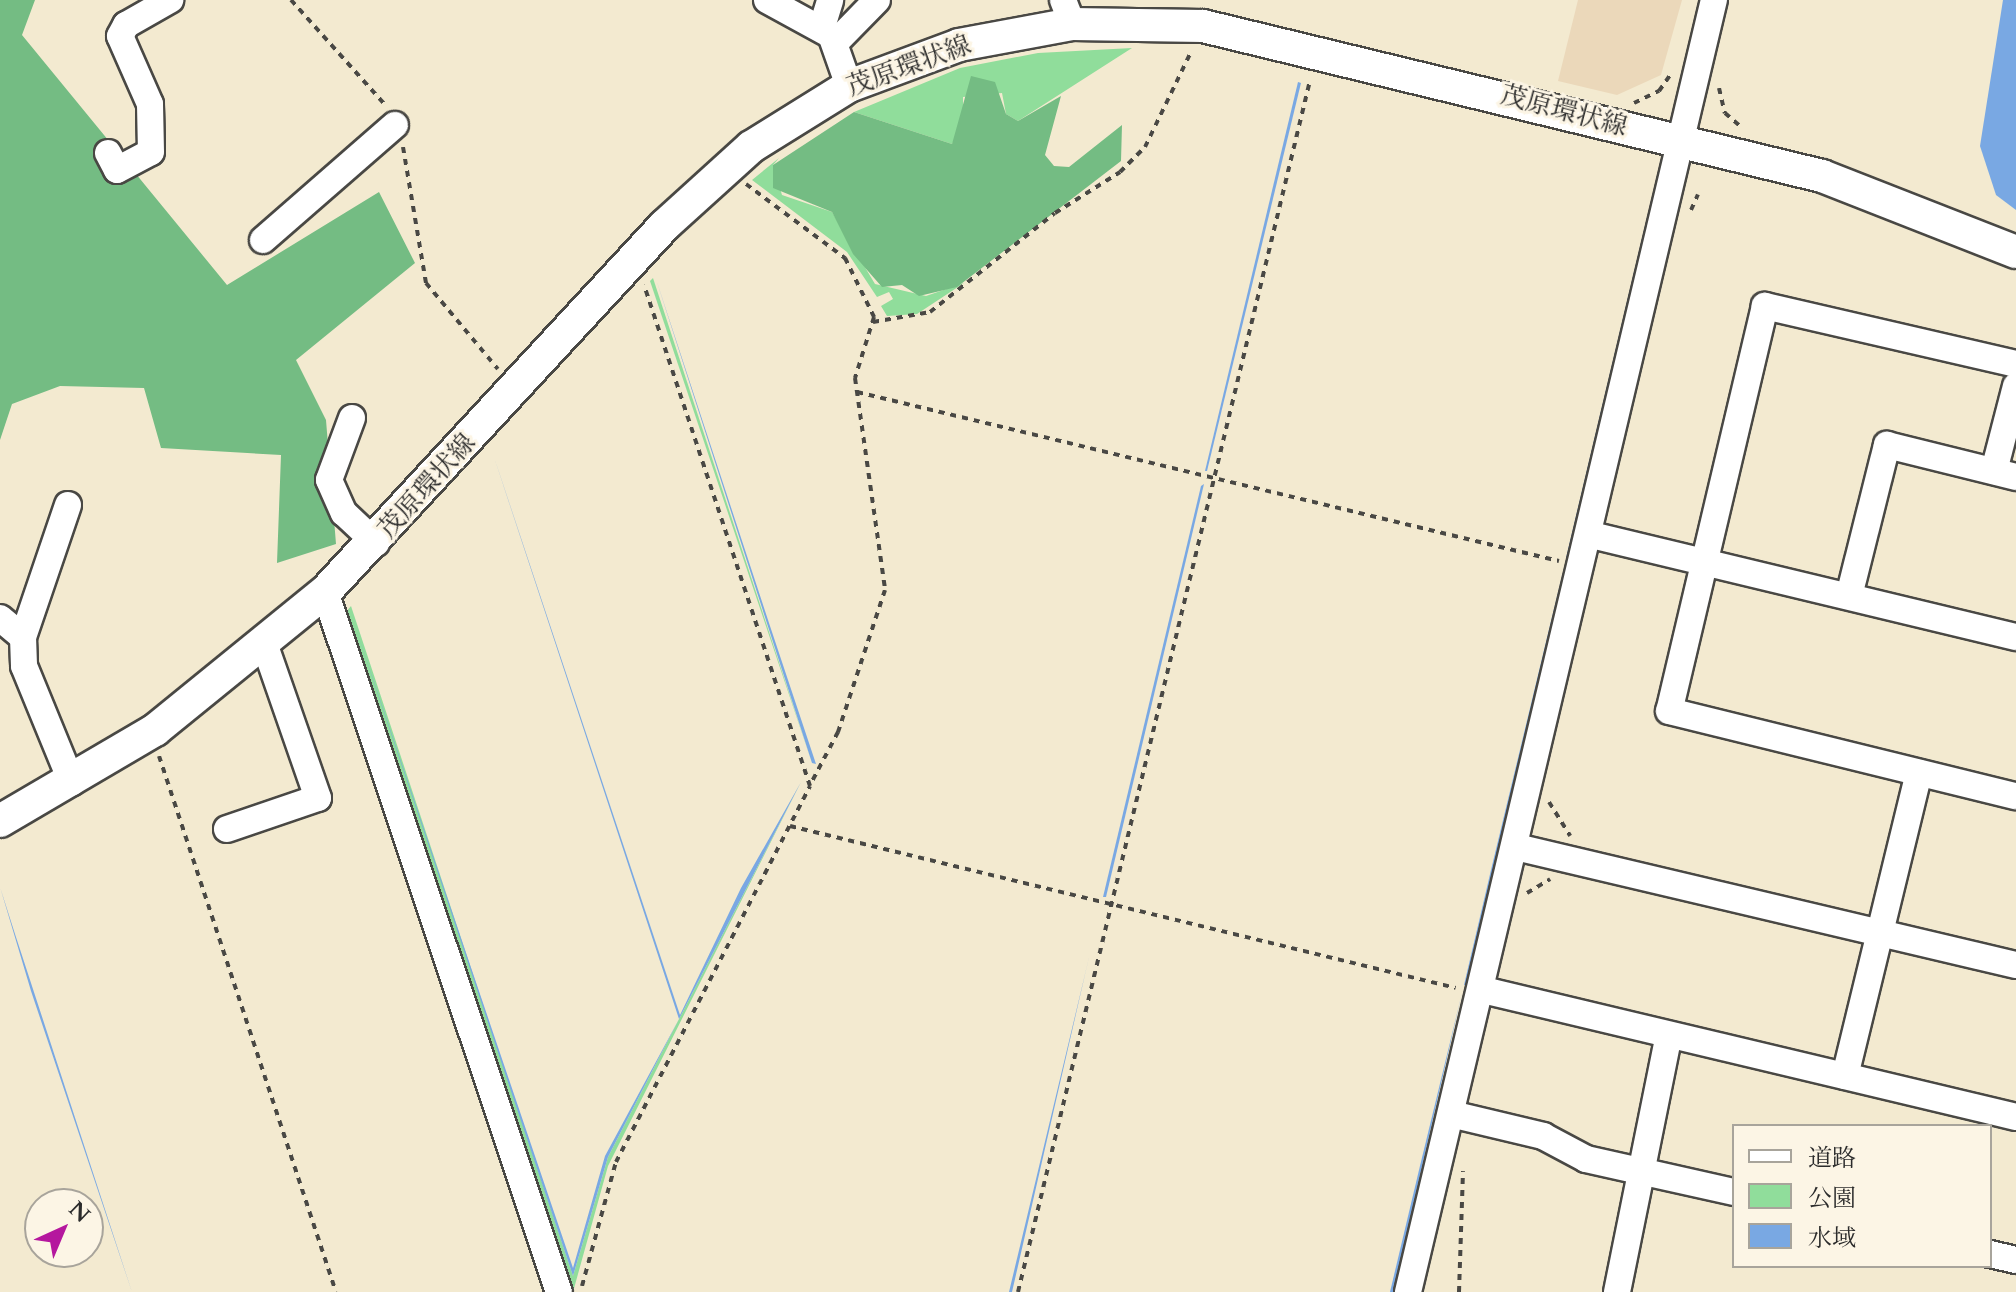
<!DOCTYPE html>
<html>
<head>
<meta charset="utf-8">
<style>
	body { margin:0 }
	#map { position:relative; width:2016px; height:1292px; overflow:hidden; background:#f3ead0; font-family:Cardo,"Noto Serif JP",serif }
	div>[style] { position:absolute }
	.built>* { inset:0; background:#ebd8ba }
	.green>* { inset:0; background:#90dd9b }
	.forest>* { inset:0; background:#74bc83 }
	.water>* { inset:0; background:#79a8e3 }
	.path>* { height:4px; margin-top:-2px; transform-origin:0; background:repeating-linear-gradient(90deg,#494844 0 6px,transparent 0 12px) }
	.roads { filter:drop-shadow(2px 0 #494844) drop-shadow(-2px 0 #494844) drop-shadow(0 2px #494844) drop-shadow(0 -2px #494844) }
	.minor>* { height:26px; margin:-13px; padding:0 13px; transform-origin:13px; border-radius:13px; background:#fff }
	.major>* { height:32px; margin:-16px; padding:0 16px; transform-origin:16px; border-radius:16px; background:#fff }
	span { translate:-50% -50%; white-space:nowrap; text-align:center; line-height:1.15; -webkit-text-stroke:6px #fcf5e5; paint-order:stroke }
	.street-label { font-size:26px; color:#2b2b2b }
	.legend { position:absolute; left:1732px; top:1124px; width:260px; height:144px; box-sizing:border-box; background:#fcf5e5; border:2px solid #a8a49b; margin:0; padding:10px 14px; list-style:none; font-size:24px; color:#2b2b2b }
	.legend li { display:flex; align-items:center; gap:16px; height:40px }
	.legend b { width:40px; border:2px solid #a8a49b }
	.north { position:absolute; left:24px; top:1188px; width:80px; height:80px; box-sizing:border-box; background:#fcf5e5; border:2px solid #a8a49b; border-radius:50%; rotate:44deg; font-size:22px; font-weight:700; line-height:32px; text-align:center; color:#2b2b2b }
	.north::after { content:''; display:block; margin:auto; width:28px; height:36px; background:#b5179e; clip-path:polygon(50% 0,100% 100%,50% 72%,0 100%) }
</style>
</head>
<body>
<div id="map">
	<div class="built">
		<div style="clip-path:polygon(1578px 0,1682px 0,1661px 75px,1617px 95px,1558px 81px)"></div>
	</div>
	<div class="green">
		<div style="clip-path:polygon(1132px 48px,1018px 121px,1006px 114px,1002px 93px,963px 97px,963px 124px,952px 144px,854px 112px,960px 68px,1038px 53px)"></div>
		<div style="clip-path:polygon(779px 158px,773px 165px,782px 195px,832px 212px,875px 284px,926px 296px,964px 283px,917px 314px,887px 316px,881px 306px,893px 299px,889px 292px,877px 297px,847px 252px,752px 180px)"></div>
		<div style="clip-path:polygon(653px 278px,812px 763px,650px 281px)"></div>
		<div style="clip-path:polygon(351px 606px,573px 1276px,608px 1157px,801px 782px,608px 1166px,573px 1292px,345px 613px)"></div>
	</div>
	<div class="forest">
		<div style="clip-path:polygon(0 0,35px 0,22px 35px,227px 285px,379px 192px,415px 263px,296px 360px,326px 420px,336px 544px,277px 563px,281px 455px,161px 448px,144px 388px,60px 386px,12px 404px,0 440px)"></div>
		<div style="clip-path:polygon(971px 76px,995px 82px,1006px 114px,1018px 121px,1061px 96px,1045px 155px,1054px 166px,1069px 167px,1122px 125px,1121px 161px,957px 287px,919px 296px,902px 285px,882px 287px,853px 254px,832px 212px,773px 188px,773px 165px,854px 112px,952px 144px)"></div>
	</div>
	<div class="water">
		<div style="clip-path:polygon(2003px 0,2016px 0,2016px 210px,1996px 195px,1980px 146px)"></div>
		<div style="clip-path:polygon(1298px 82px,1301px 83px,1207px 471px,1205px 471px)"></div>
		<div style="clip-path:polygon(1649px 209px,1569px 557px,1566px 558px)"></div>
		<div style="clip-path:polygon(655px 276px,769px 623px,816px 764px,812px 763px)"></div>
		<div style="clip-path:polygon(493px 454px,680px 1015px,741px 888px,801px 782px,608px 1157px,573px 1276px,353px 620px,573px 1268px,605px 1156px,679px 1019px)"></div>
		<div style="clip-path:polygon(1204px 484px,1106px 897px,1103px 897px,1201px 486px)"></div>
		<div style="clip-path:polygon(1564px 567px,1467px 985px,1464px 985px,1491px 870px)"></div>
		<div style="clip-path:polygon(326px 630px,543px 1292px,324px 631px)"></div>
		<div style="clip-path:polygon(0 887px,15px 934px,132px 1292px,31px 991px)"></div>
		<div style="clip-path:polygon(1101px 905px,1012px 1292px,1009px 1292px,1086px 970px)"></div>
		<div style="clip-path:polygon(1462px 993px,1393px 1292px,1390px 1292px,1419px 1170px)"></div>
	</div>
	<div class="path">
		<div style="left:291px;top:0;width:142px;rotate:48.1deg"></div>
		<div style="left:1719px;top:88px;width:26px;rotate:77deg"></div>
		<div style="left:1725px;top:113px;width:21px;rotate:41deg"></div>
		<div style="left:1634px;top:103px;width:28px;rotate:-26deg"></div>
		<div style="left:1659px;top:91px;width:19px;rotate:-55deg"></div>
		<div style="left:403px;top:147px;width:138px;rotate:80.4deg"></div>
		<div style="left:426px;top:283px;width:112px;rotate:50.1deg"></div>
		<div style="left:746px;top:184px;width:124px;rotate:36.8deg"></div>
		<div style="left:845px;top:258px;width:66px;rotate:63.8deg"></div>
		<div style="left:874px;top:317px;width:64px;rotate:107.3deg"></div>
		<div style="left:855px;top:378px;width:214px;rotate:81.9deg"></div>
		<div style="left:885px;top:590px;width:150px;rotate:108.3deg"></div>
		<div style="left:838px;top:732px;width:60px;rotate:117.8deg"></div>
		<div style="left:1691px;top:210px;width:17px;rotate:-66deg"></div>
		<div style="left:873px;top:322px;width:58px;rotate:-10deg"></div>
		<div style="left:930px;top:312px;width:159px;rotate:-38.4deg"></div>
		<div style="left:1055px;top:213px;width:77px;rotate:-32.2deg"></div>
		<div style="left:1120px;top:172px;width:35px;rotate:-45deg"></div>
		<div style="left:1145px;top:147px;width:106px;rotate:-64.2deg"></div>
		<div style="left:857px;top:392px;width:722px;rotate:13.54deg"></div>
		<div style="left:159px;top:756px;width:564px;rotate:71.73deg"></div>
		<div style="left:1549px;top:802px;width:40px;rotate:58deg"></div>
		<div style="left:790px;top:826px;width:685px;rotate:13.67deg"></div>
		<div style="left:1527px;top:893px;width:27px;rotate:-31deg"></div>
		<div style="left:582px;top:1286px;width:129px;rotate:-74.7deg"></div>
		<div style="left:616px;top:1162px;width:423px;rotate:-62.7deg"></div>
		<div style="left:810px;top:786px;width:528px;rotate:-108.33deg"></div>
		<div style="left:1018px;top:1292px;width:1247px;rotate:-76.45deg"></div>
		<div style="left:1459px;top:1292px;width:121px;rotate:-88.1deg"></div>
	</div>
	<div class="roads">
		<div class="minor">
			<div style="left:767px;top:0;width:73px;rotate:28.7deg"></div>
			<div style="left:831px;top:35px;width:54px;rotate:70.6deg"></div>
			<div style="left:1063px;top:0;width:26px;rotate:69deg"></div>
			<div style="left:822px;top:27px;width:28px;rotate:-73deg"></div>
			<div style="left:835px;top:43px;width:60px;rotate:-45.7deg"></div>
			<div style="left:108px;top:153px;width:19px;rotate:62deg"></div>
			<div style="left:117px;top:170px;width:38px;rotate:-28deg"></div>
			<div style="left:151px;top:152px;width:48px;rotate:-91.2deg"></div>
			<div style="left:150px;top:104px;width:74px;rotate:-113.8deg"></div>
			<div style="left:120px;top:36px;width:13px;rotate:-61deg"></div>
			<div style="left:126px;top:25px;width:51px;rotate:-29.6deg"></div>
			<div style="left:263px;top:240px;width:175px;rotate:-41.1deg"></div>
			<div style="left:2016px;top:364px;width:258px;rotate:-167deg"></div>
			<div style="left:1765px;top:306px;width:416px;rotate:103.3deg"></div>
			<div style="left:1669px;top:711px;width:357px;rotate:13.8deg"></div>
			<div style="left:352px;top:418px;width:66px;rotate:110.4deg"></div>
			<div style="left:329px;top:480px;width:36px;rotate:66deg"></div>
			<div style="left:344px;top:513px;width:44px;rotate:43.2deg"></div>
			<div style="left:1994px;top:471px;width:88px;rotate:-75.5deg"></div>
			<div style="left:68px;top:505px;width:139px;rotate:108.8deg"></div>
			<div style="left:23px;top:637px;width:29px;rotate:88deg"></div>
			<div style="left:24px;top:666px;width:126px;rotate:67.7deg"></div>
			<div style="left:1591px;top:535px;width:437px;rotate:13.5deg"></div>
			<div style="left:325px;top:592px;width:738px;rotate:71.52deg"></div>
			<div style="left:1849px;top:596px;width:156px;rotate:-75.9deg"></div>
			<div style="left:1887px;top:445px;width:133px;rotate:13.9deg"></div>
			<div style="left:0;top:618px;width:30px;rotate:40deg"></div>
			<div style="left:227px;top:829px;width:96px;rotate:-18.8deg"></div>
			<div style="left:318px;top:798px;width:161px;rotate:-109.2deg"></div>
			<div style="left:1516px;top:847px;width:514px;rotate:13.28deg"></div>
			<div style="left:1483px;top:990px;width:548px;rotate:13.4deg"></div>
			<div style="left:1845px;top:1076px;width:312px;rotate:-76.3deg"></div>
			<div style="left:1451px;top:1114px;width:95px;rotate:13.4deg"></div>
			<div style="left:1543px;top:1136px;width:49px;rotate:28.1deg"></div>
			<div style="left:1586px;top:1159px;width:152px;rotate:12.6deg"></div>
			<div style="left:1990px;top:1254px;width:27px;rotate:13deg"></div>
			<div style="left:1408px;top:1292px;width:1328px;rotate:-76.68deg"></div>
			<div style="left:1617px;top:1292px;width:262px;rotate:-78.6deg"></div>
		</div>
		<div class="major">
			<div style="left:0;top:821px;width:180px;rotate:-30.4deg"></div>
			<div style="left:155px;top:730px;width:219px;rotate:-39.1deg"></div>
			<div style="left:325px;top:592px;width:500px;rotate:-47.19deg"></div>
			<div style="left:665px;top:225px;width:116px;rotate:-42.2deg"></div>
			<div style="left:751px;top:147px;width:115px;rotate:-31.9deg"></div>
			<div style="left:849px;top:86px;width:117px;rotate:-20.4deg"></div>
			<div style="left:959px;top:45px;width:115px;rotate:-10.5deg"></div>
			<div style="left:1072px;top:24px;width:131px;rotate:0.9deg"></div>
			<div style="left:1203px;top:26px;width:637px;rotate:13.62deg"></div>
			<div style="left:1822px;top:176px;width:208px;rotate:21.4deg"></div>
		</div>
	</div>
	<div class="street-label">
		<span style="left:909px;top:66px;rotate:-20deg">茂原環状線</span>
		<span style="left:1564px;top:111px;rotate:15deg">茂原環状線</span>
		<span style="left:427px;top:486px;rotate:-48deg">茂原環状線</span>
	</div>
	<ul class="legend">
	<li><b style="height:10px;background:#fff"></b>道路</li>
	<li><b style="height:22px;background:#90dd9b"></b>公園</li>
	<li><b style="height:22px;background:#79a8e3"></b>水域</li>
	</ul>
	<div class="north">N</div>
</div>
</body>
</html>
